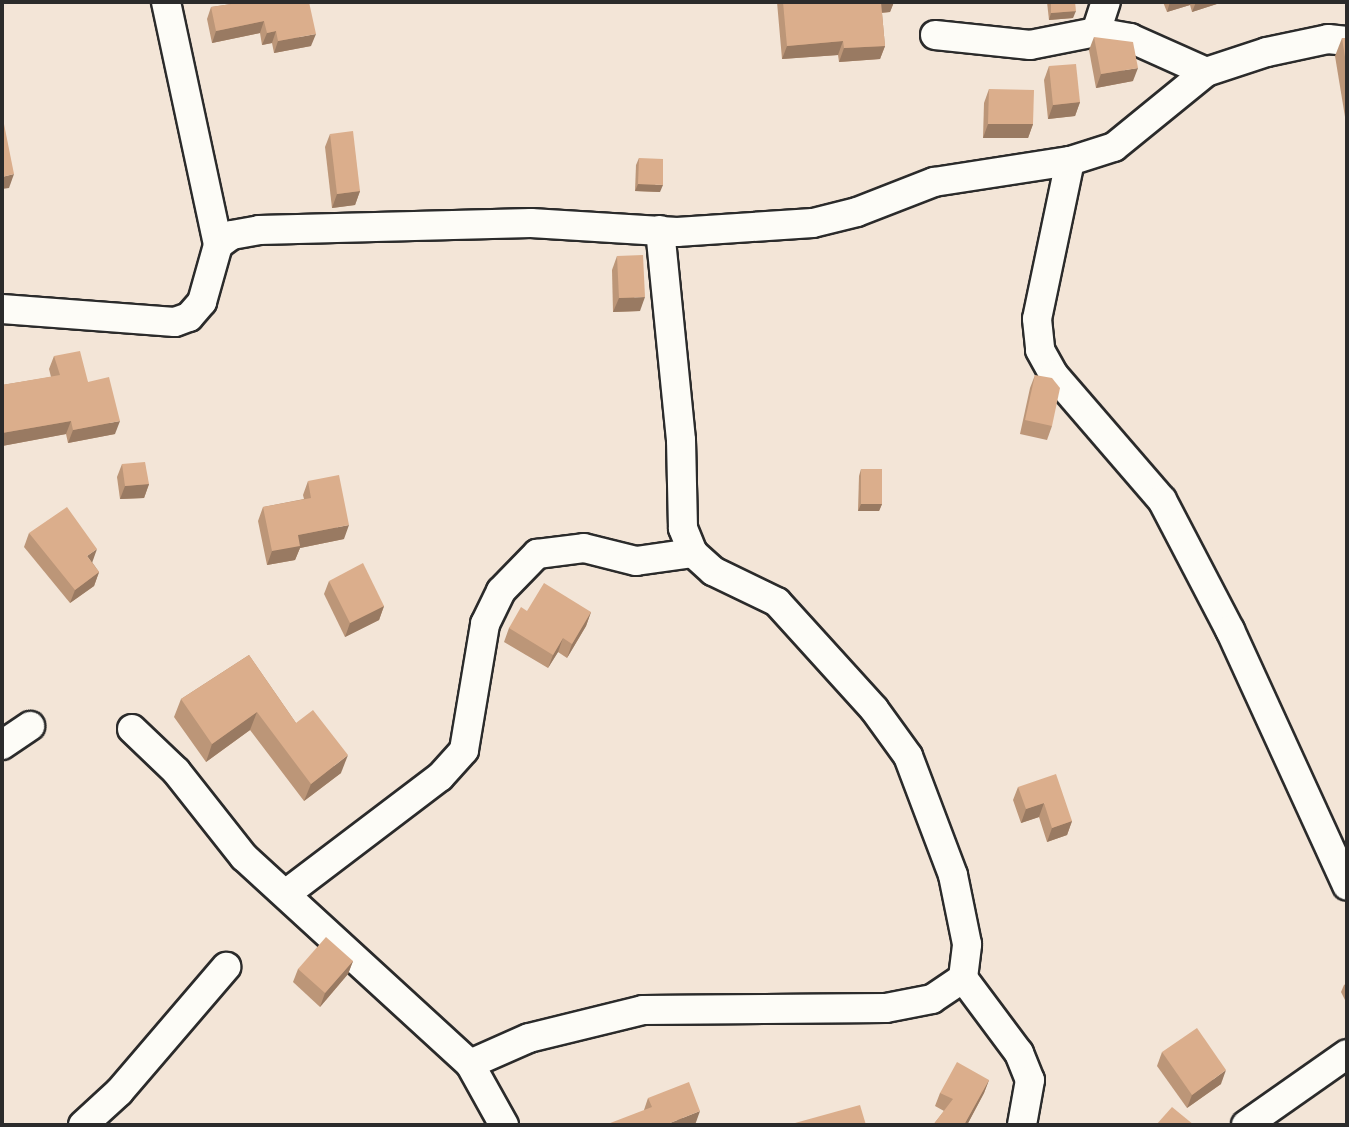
<!DOCTYPE html>
<html>
<head>
<meta charset="utf-8">
<style>
	body { margin:0 }
	#map { position:relative; width:1349px; height:1127px; overflow:hidden; background:#f3e5d7; font-family:"Comic Neue",sans-serif }
	div>[style] { position:absolute }
	.roads { filter:drop-shadow(2px 0 #2b2b2b) drop-shadow(-2px 0 #2b2b2b) drop-shadow(0 2px #2b2b2b) drop-shadow(0 -2px #2b2b2b) }
	.street>* { height:28px; margin:-14px; padding:0 14px; transform-origin:14px; border-radius:14px; background:#fdfcf7 }
	.wall>* { inset:0; background:#bc9678 }
	.shaded-wall>* { inset:0; background:#997a62 }
	.building>* { inset:0; background:#dbae8c }
	span { translate:-50% -50%; white-space:nowrap; text-align:center; line-height:1.15; -webkit-text-stroke:5px #fdfcf7; paint-order:stroke }
	.frame { position:absolute; inset:0; border:4px solid #2b2b2b; pointer-events:none }
</style>
</head>
<body>
<div id="map">
	<div class="roads">
		<div class="street">
			<div style="left:166px;top:2px;width:249px;rotate:77.9deg"></div>
			<div style="left:1096px;top:32px;width:32px;rotate:-72deg"></div>
			<div style="left:935px;top:35px;width:96px;rotate:6deg"></div>
			<div style="left:1030px;top:45px;width:67px;rotate:-11.1deg"></div>
			<div style="left:1096px;top:32px;width:35px;rotate:10deg"></div>
			<div style="left:1130px;top:38px;width:83px;rotate:24.1deg"></div>
			<div style="left:1070px;top:161px;width:161px;rotate:101.8deg"></div>
			<div style="left:1037px;top:319px;width:31px;rotate:84deg"></div>
			<div style="left:1040px;top:350px;width:29px;rotate:61deg"></div>
			<div style="left:1054px;top:375px;width:165px;rotate:49.2deg"></div>
			<div style="left:1162px;top:500px;width:147px;rotate:62.4deg"></div>
			<div style="left:1230px;top:630px;width:281px;rotate:65.4deg"></div>
			<div style="left:2px;top:309px;width:173px;rotate:4.3deg"></div>
			<div style="left:175px;top:322px;width:15px;rotate:-20deg"></div>
			<div style="left:189px;top:317px;width:20px;rotate:-49deg"></div>
			<div style="left:202px;top:302px;width:59px;rotate:-74.3deg"></div>
			<div style="left:218px;top:245px;width:17px;rotate:-36deg"></div>
			<div style="left:232px;top:235px;width:27px;rotate:-10deg"></div>
			<div style="left:259px;top:230px;width:272px;rotate:-1.5deg"></div>
			<div style="left:531px;top:223px;width:146px;rotate:3.5deg"></div>
			<div style="left:677px;top:232px;width:136px;rotate:-3.8deg"></div>
			<div style="left:813px;top:223px;width:45px;rotate:-14deg"></div>
			<div style="left:857px;top:212px;width:83px;rotate:-21.3deg"></div>
			<div style="left:934px;top:182px;width:138px;rotate:-8.8deg"></div>
			<div style="left:1070px;top:161px;width:46px;rotate:-17.7deg"></div>
			<div style="left:1114px;top:147px;width:119px;rotate:-39.2deg"></div>
			<div style="left:1206px;top:72px;width:64px;rotate:-18.2deg"></div>
			<div style="left:1267px;top:52px;width:62px;rotate:-12deg"></div>
			<div style="left:1328px;top:39px;width:19px;rotate:6deg"></div>
			<div style="left:132px;top:729px;width:61px;rotate:43.7deg"></div>
			<div style="left:176px;top:771px;width:110px;rotate:51.7deg"></div>
			<div style="left:244px;top:857px;width:306px;rotate:42.5deg"></div>
			<div style="left:470px;top:1064px;width:70px;rotate:60.9deg"></div>
			<div style="left:2px;top:745px;width:34px;rotate:-34deg"></div>
			<div style="left:287px;top:893px;width:192px;rotate:-37.2deg"></div>
			<div style="left:440px;top:777px;width:36px;rotate:-48deg"></div>
			<div style="left:464px;top:750px;width:128px;rotate:-80.5deg"></div>
			<div style="left:485px;top:624px;width:37px;rotate:-64deg"></div>
			<div style="left:501px;top:591px;width:52px;rotate:-45.8deg"></div>
			<div style="left:537px;top:554px;width:47px;rotate:-7.3deg"></div>
			<div style="left:584px;top:548px;width:54px;rotate:14deg"></div>
			<div style="left:636px;top:561px;width:58px;rotate:-8deg"></div>
			<div style="left:963px;top:978px;width:94px;rotate:53.3deg"></div>
			<div style="left:1019px;top:1053px;width:29px;rotate:68deg"></div>
			<div style="left:1030px;top:1080px;width:46px;rotate:100.1deg"></div>
			<div style="left:470px;top:1064px;width:64px;rotate:-23.8deg"></div>
			<div style="left:529px;top:1038px;width:117px;rotate:-13.8deg"></div>
			<div style="left:643px;top:1010px;width:243px;rotate:-0.5deg"></div>
			<div style="left:886px;top:1008px;width:47px;rotate:-11.1deg"></div>
			<div style="left:932px;top:999px;width:37px;rotate:-34deg"></div>
			<div style="left:963px;top:978px;width:34px;rotate:-83deg"></div>
			<div style="left:967px;top:944px;width:70px;rotate:-101.5deg"></div>
			<div style="left:953px;top:875px;width:127px;rotate:-110.7deg"></div>
			<div style="left:908px;top:756px;width:58px;rotate:-125.9deg"></div>
			<div style="left:874px;top:709px;width:144px;rotate:-132.2deg"></div>
			<div style="left:777px;top:602px;width:71px;rotate:-154.2deg"></div>
			<div style="left:713px;top:571px;width:27px;rotate:-138deg"></div>
			<div style="left:693px;top:553px;width:27px;rotate:-112deg"></div>
			<div style="left:683px;top:528px;width:88px;rotate:-91.3deg"></div>
			<div style="left:681px;top:440px;width:211px;rotate:-95.7deg"></div>
			<div style="left:83px;top:1125px;width:49px;rotate:-42.5deg"></div>
			<div style="left:119px;top:1092px;width:165px;rotate:-49.4deg"></div>
			<div style="left:1246px;top:1125px;width:123px;rotate:-35.1deg"></div>
		</div>
	</div>
	<div class="wall">
		<div style="clip-path:polygon(245px 2px,311px 46px,274px 53px,272px 43px,262px 45px,260px 33px,212px 43px,207px 19px,211px 7px)"></div>
		<div style="clip-path:polygon(777px 2px,894px 2px,890px 12px,882px 13px,885px 46px,880px 59px,839px 62px,838px 55px,782px 59px)"></div>
		<div style="clip-path:polygon(1047px 2px,1075px 2px,1073px 18px,1049px 20px)"></div>
		<div style="clip-path:polygon(1163px 2px,1223px 2px,1192px 12px,1190px 5px,1167px 12px)"></div>
		<div style="clip-path:polygon(1094px 37px,1133px 81px,1096px 88px,1089px 50px)"></div>
		<div style="clip-path:polygon(1342px 38px,1347px 38px,1347px 129px,1335px 56px)"></div>
		<div style="clip-path:polygon(1049px 66px,1080px 102px,1075px 116px,1048px 119px,1044px 80px)"></div>
		<div style="clip-path:polygon(989px 89px,1033px 124px,1028px 138px,983px 138px,984px 103px)"></div>
		<div style="clip-path:polygon(330px 134px,360px 191px,355px 205px,332px 208px,325px 147px)"></div>
		<div style="clip-path:polygon(639px 158px,660px 192px,635px 191px,636px 165px)"></div>
		<div style="clip-path:polygon(617px 256px,640px 311px,613px 312px,612px 270px)"></div>
		<div style="clip-path:polygon(54px 356px,88px 382px,115px 434px,68px 443px,66px 434px,2px 446px,2px 385px,51px 377px,49px 369px)"></div>
		<div style="clip-path:polygon(1035px 375px,1052px 426px,1047px 440px,1020px 434px,1030px 388px)"></div>
		<div style="clip-path:polygon(122px 464px,149px 484px,144px 498px,120px 499px,117px 477px)"></div>
		<div style="clip-path:polygon(861px 469px,882px 504px,879px 511px,858px 511px,859px 476px)"></div>
		<div style="clip-path:polygon(308px 481px,344px 539px,300px 548px,295px 560px,267px 565px,258px 521px,263px 507px,304px 499px,303px 495px)"></div>
		<div style="clip-path:polygon(29px 533px,92px 562px,99px 572px,94px 586px,70px 603px,24px 547px)"></div>
		<div style="clip-path:polygon(329px 581px,384px 606px,379px 620px,345px 637px,324px 594px)"></div>
		<div style="clip-path:polygon(527px 611px,591px 612px,586px 626px,567px 658px,558px 652px,548px 668px,504px 642px,509px 628px)"></div>
		<div style="clip-path:polygon(249px 655px,296px 723px,341px 773px,304px 801px,250px 730px,206px 762px,174px 717px,181px 699px)"></div>
		<div style="clip-path:polygon(1018px 787px,1072px 821px,1067px 835px,1047px 842px,1039px 817px,1021px 823px,1013px 800px)"></div>
		<div style="clip-path:polygon(353px 961px,348px 974px,320px 1007px,293px 982px,298px 969px)"></div>
		<div style="clip-path:polygon(1347px 983px,1347px 1004px,1341px 992px,1344px 985px)"></div>
		<div style="clip-path:polygon(1162px 1052px,1221px 1084px,1187px 1108px,1157px 1066px)"></div>
		<div style="clip-path:polygon(989px 1080px,984px 1093px,967px 1125px,933px 1125px,944px 1111px,935px 1106px,940px 1093px)"></div>
		<div style="clip-path:polygon(648px 1098px,695px 1125px,644px 1110px)"></div>
	</div>
	<div class="shaded-wall">
		<div style="clip-path:polygon(880px 2px,894px 2px,890px 12px,876px 13px)"></div>
		<div style="clip-path:polygon(1170px 2px,1191px 2px,1190px 5px,1167px 12px)"></div>
		<div style="clip-path:polygon(1196px 2px,1223px 2px,1192px 12px)"></div>
		<div style="clip-path:polygon(1076px 11px,1073px 18px,1049px 20px,1051px 13px)"></div>
		<div style="clip-path:polygon(264px 21px,260px 33px,212px 43px,216px 31px)"></div>
		<div style="clip-path:polygon(276px 31px,272px 43px,262px 45px,267px 33px)"></div>
		<div style="clip-path:polygon(316px 34px,311px 46px,274px 53px,278px 41px)"></div>
		<div style="clip-path:polygon(843px 41px,838px 55px,782px 59px,787px 46px)"></div>
		<div style="clip-path:polygon(885px 46px,880px 59px,839px 62px,844px 48px)"></div>
		<div style="clip-path:polygon(1138px 68px,1133px 81px,1096px 88px,1101px 74px)"></div>
		<div style="clip-path:polygon(1080px 102px,1075px 116px,1048px 119px,1053px 105px)"></div>
		<div style="clip-path:polygon(988px 124px,1033px 124px,1028px 138px,983px 138px)"></div>
		<div style="clip-path:polygon(14px 174px,9px 188px,2px 189px,2px 177px)"></div>
		<div style="clip-path:polygon(638px 184px,663px 185px,660px 192px,635px 191px)"></div>
		<div style="clip-path:polygon(360px 191px,355px 205px,332px 208px,337px 194px)"></div>
		<div style="clip-path:polygon(645px 297px,640px 311px,613px 312px,619px 298px)"></div>
		<div style="clip-path:polygon(71px 421px,66px 434px,2px 446px,2px 433px)"></div>
		<div style="clip-path:polygon(120px 421px,115px 434px,68px 443px,73px 430px)"></div>
		<div style="clip-path:polygon(149px 484px,144px 498px,120px 499px,125px 486px)"></div>
		<div style="clip-path:polygon(861px 504px,882px 504px,879px 511px,858px 511px)"></div>
		<div style="clip-path:polygon(349px 525px,344px 539px,300px 548px,295px 560px,267px 565px,272px 551px,298px 535px)"></div>
		<div style="clip-path:polygon(97px 549px,92px 563px,87px 556px)"></div>
		<div style="clip-path:polygon(99px 572px,94px 586px,70px 603px,75px 590px)"></div>
		<div style="clip-path:polygon(384px 606px,379px 620px,345px 637px,350px 623px)"></div>
		<div style="clip-path:polygon(591px 612px,586px 626px,567px 658px,572px 644px)"></div>
		<div style="clip-path:polygon(563px 638px,558px 652px,548px 668px,553px 655px)"></div>
		<div style="clip-path:polygon(257px 712px,250px 730px,206px 762px,212px 744px)"></div>
		<div style="clip-path:polygon(348px 755px,341px 773px,304px 801px,311px 784px)"></div>
		<div style="clip-path:polygon(1044px 803px,1039px 817px,1021px 823px,1026px 809px)"></div>
		<div style="clip-path:polygon(1072px 821px,1067px 835px,1047px 842px,1052px 828px)"></div>
		<div style="clip-path:polygon(353px 961px,348px 974px,320px 1007px,325px 993px)"></div>
		<div style="clip-path:polygon(1226px 1070px,1221px 1084px,1187px 1108px,1192px 1095px)"></div>
		<div style="clip-path:polygon(989px 1080px,984px 1093px,967px 1125px,964px 1125px)"></div>
		<div style="clip-path:polygon(700px 1111px,695px 1125px,665px 1125px)"></div>
	</div>
	<div class="building">
		<div style="clip-path:polygon(245px 2px,309px 2px,316px 34px,278px 41px,276px 31px,267px 33px,264px 21px,216px 31px,211px 7px)"></div>
		<div style="clip-path:polygon(783px 2px,881px 2px,885px 46px,844px 48px,843px 41px,787px 46px)"></div>
		<div style="clip-path:polygon(1051px 2px,1075px 2px,1076px 11px,1051px 13px)"></div>
		<div style="clip-path:polygon(1094px 37px,1133px 42px,1138px 68px,1101px 74px)"></div>
		<div style="clip-path:polygon(1342px 38px,1347px 38px,1347px 70px)"></div>
		<div style="clip-path:polygon(1076px 64px,1080px 102px,1053px 105px,1049px 66px)"></div>
		<div style="clip-path:polygon(989px 89px,1034px 90px,1033px 124px,988px 124px)"></div>
		<div style="clip-path:polygon(2px 124px,4px 124px,14px 174px,2px 177px)"></div>
		<div style="clip-path:polygon(353px 131px,360px 191px,337px 194px,330px 134px)"></div>
		<div style="clip-path:polygon(639px 158px,663px 159px,663px 185px,638px 184px)"></div>
		<div style="clip-path:polygon(643px 255px,645px 297px,619px 298px,617px 256px)"></div>
		<div style="clip-path:polygon(80px 351px,88px 382px,109px 377px,120px 421px,73px 430px,71px 421px,2px 433px,2px 385px,60px 375px,54px 356px)"></div>
		<div style="clip-path:polygon(1035px 375px,1052px 378px,1060px 388px,1052px 426px,1025px 420px)"></div>
		<div style="clip-path:polygon(145px 462px,149px 484px,125px 486px,122px 464px)"></div>
		<div style="clip-path:polygon(861px 469px,882px 469px,882px 504px,861px 504px)"></div>
		<div style="clip-path:polygon(339px 475px,349px 525px,298px 535px,300px 546px,272px 551px,263px 507px,311px 498px,308px 481px)"></div>
		<div style="clip-path:polygon(67px 507px,97px 549px,87px 556px,99px 572px,75px 590px,29px 533px)"></div>
		<div style="clip-path:polygon(363px 563px,384px 606px,350px 623px,329px 581px)"></div>
		<div style="clip-path:polygon(544px 583px,591px 612px,572px 644px,563px 638px,553px 655px,509px 628px,521px 607px,527px 611px)"></div>
		<div style="clip-path:polygon(249px 655px,296px 723px,313px 710px,348px 755px,311px 784px,257px 712px,212px 744px,181px 699px)"></div>
		<div style="clip-path:polygon(1056px 774px,1072px 821px,1052px 828px,1044px 803px,1026px 809px,1018px 787px)"></div>
		<div style="clip-path:polygon(326px 937px,353px 961px,325px 993px,298px 969px)"></div>
		<div style="clip-path:polygon(1197px 1028px,1226px 1070px,1192px 1095px,1162px 1052px)"></div>
		<div style="clip-path:polygon(957px 1062px,989px 1080px,964px 1125px,933px 1125px,953px 1099px,940px 1093px)"></div>
		<div style="clip-path:polygon(689px 1082px,700px 1111px,665px 1125px,605px 1125px,652px 1107px,648px 1098px)"></div>
		<div style="clip-path:polygon(860px 1105px,866px 1125px,796px 1125px,795px 1123px)"></div>
		<div style="clip-path:polygon(1172px 1107px,1194px 1125px,1156px 1125px)"></div>
	</div>
	<div class="frame"></div>
</div>
</body>
</html>
